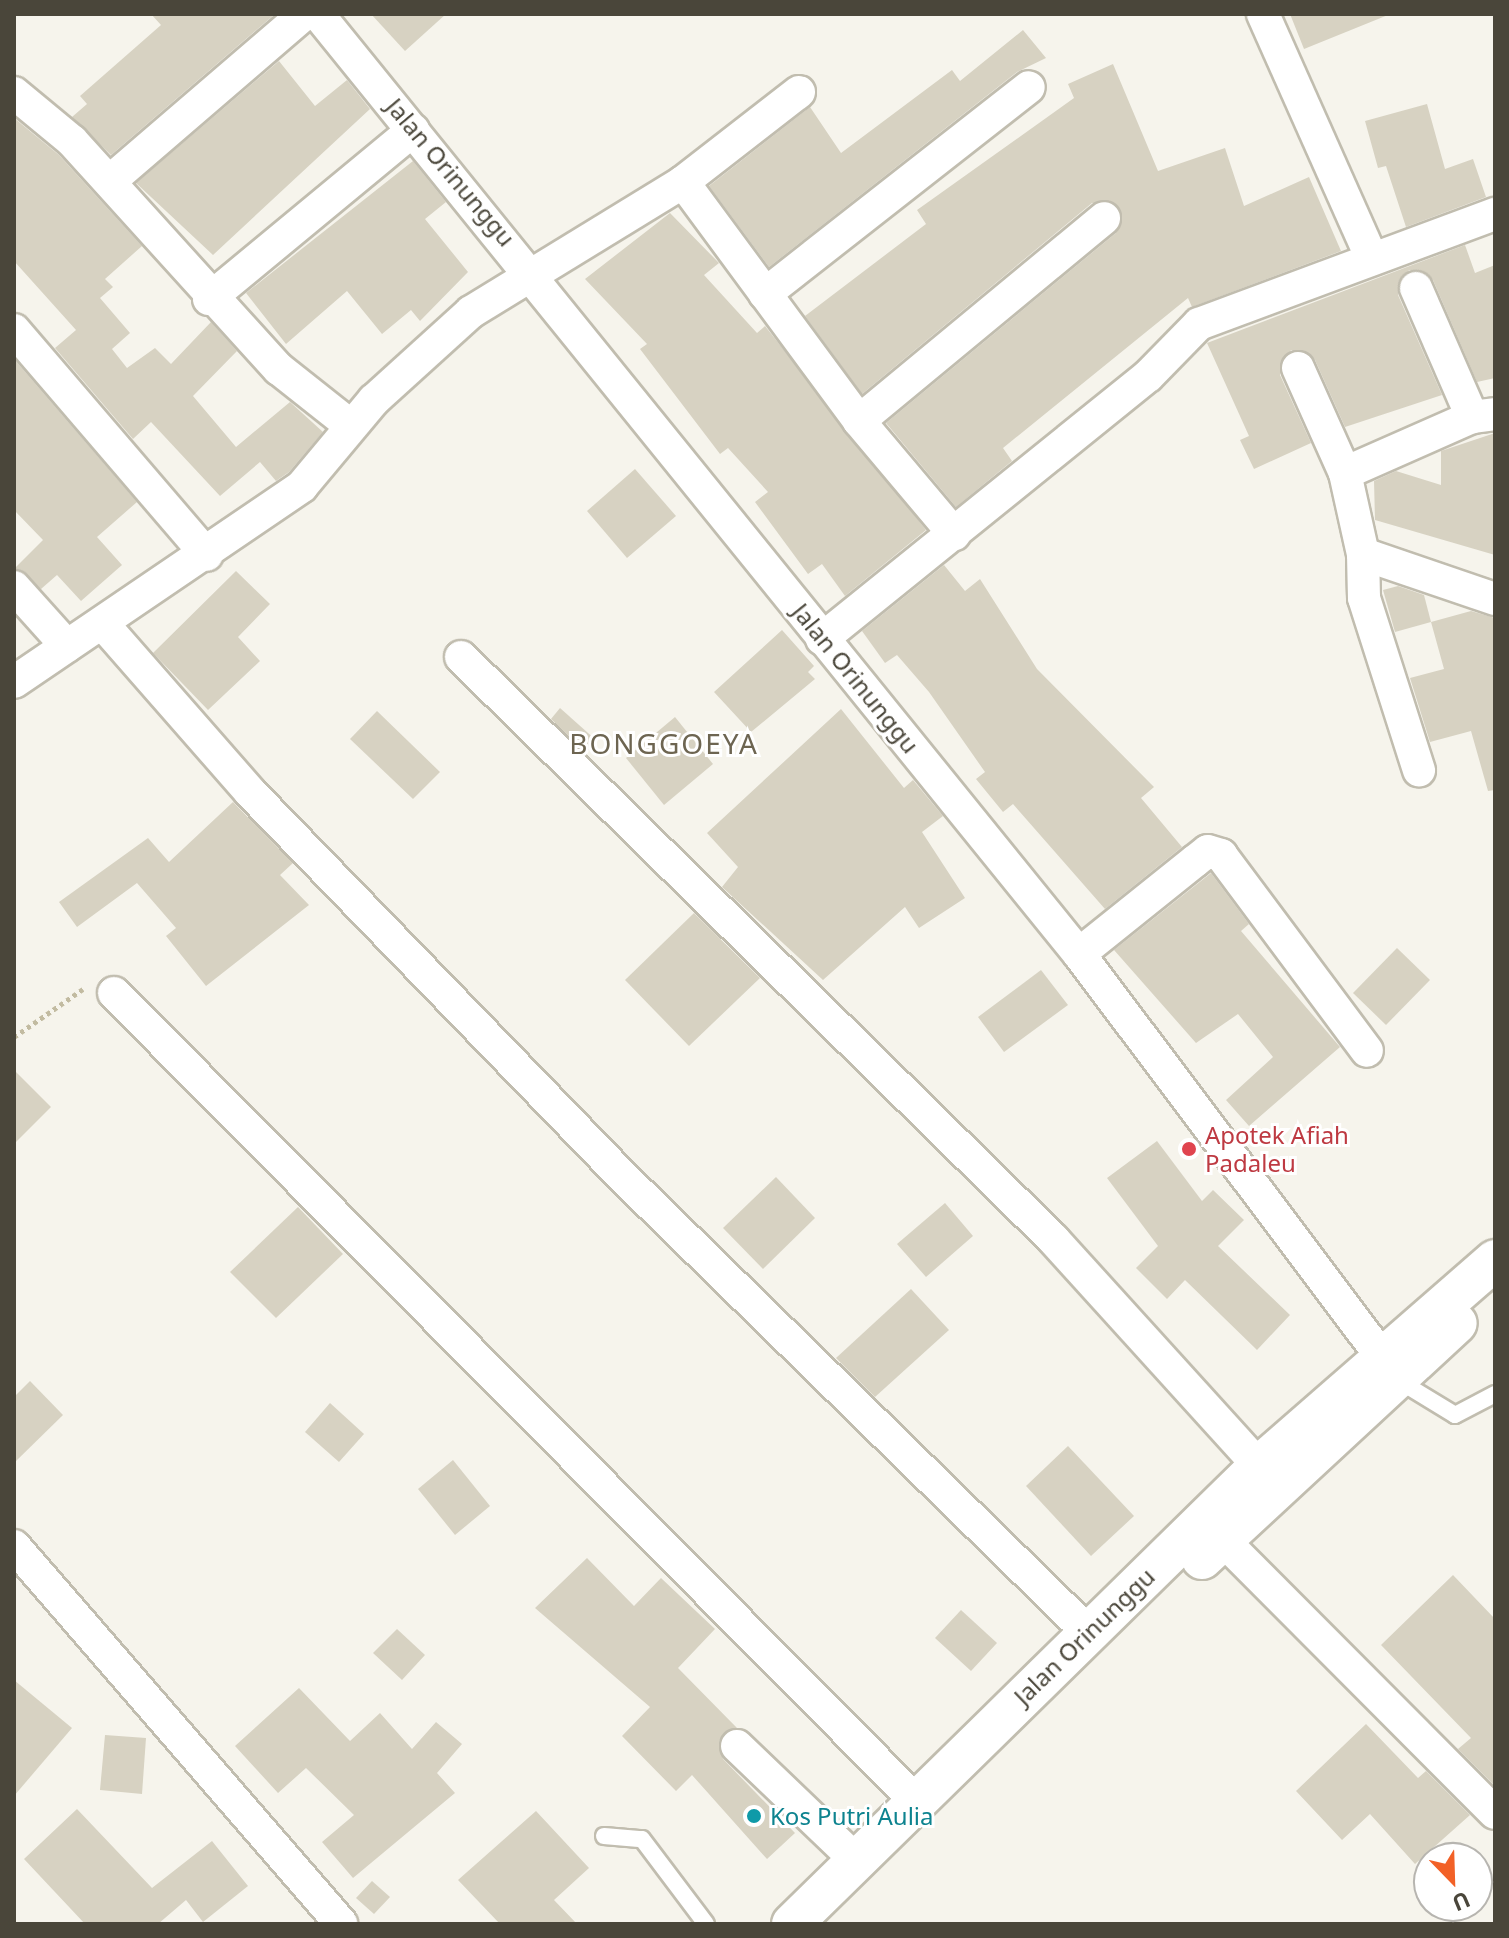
<!DOCTYPE html>
<html>
<head>
<meta charset="utf-8">
<style>
	body { margin:0 }
	#map { position:relative; width:1509px; height:1938px; overflow:hidden; background:#f6f4ec; font-family:"Noto Sans",sans-serif }
	div>[style] { position:absolute }
	.building>* { inset:0; background:#d7d2c2 }
	.path>* { height:5px; margin-top:-2.5px; transform-origin:0; background:repeating-linear-gradient(90deg,#c2bba1 0 4px,transparent 0 8px) }
	.roads { filter:drop-shadow(2px 0 #c1bdaf) drop-shadow(-2px 0 #c1bdaf) drop-shadow(0 2px #c1bdaf) drop-shadow(0 -2px #c1bdaf) }
	.service>* { height:16px; margin:-8px; padding:0 8px; transform-origin:8px; border-radius:8px; background:#fff }
	.minor>* { height:32px; margin:-16px; padding:0 16px; transform-origin:16px; border-radius:16px; background:#fff }
	.tertiary>* { height:40px; margin:-20px; padding:0 20px; transform-origin:20px; border-radius:20px; background:#fff }
	.dots>* { width:22px; height:22px; translate:-50% -50%; box-sizing:border-box; border:4px solid #fff; border-radius:50% }
	span { translate:-50% -50%; white-space:nowrap; text-align:center; line-height:1.15; -webkit-text-stroke:6px #fff; paint-order:stroke }
	.street-label { font-size:24px; color:#4a463a }
	.health-label { font-size:24px; color:#be3a42 }
	.left { translate:0 -50%; text-align:left }
	.culture-label { font-size:24px; color:#0d838f }
	.quarter-label { font-size:28px; color:#6d6551; letter-spacing:2px }
	.frame { position:absolute; inset:0; border:16px solid #4a463a; pointer-events:none }
	.north { position:absolute; left:1413px; top:1842px; width:80px; height:80px; box-sizing:border-box; background:#fff; border:2px solid #b7b5b0; border-radius:50%; rotate:157deg; font-size:22px; font-weight:700; line-height:32px; text-align:center; color:#4a463a }
	.north::after { content:''; display:block; margin:auto; width:28px; height:36px; background:#f26127; clip-path:polygon(50% 0,100% 100%,50% 72%,0 100%) }
</style>
</head>
<body>
<div id="map">
	<div class="building">
		<div style="clip-path:polygon(151px 14px,275px 14px,111px 155px,72px 117px,87px 104px,80px 96px,161px 25px)"></div>
		<div style="clip-path:polygon(371px 14px,446px 14px,405px 51px)"></div>
		<div style="clip-path:polygon(1290px 14px,1388px 14px,1388px 15px,1304px 49px)"></div>
		<div style="clip-path:polygon(1023px 30px,1046px 58px,1017px 72px,769px 267px,709px 186px,810px 107px,841px 153px,952px 70px,960px 81px)"></div>
		<div style="clip-path:polygon(279px 61px,315px 106px,347px 80px,370px 109px,213px 255px,136px 183px)"></div>
		<div style="clip-path:polygon(1113px 64px,1158px 171px,1225px 148px,1244px 206px,1309px 177px,1341px 251px,1192px 307px,1188px 298px,1003px 448px,1012px 461px,956px 507px,886px 423px,1116px 233px,1119px 207px,1092px 203px,862px 394px,805px 316px,926px 224px,917px 210px,1074px 98px,1068px 84px)"></div>
		<div style="clip-path:polygon(1427px 104px,1445px 169px,1473px 159px,1486px 197px,1406px 227px,1386px 166px,1378px 168px,1365px 121px)"></div>
		<div style="clip-path:polygon(14px 118px,59px 155px,142px 246px,105px 279px,113px 287px,100px 298px,130px 333px,112px 349px,127px 368px,155px 348px,171px 364px,211px 322px,237px 351px,193px 396px,236px 447px,290px 402px,323px 432px,289px 472px,276px 481px,260px 462px,220px 496px,151px 422px,133px 439px,55px 348px,76px 330px,14px 261px)"></div>
		<div style="clip-path:polygon(413px 161px,446px 202px,425px 219px,468px 272px,420px 321px,411px 310px,382px 334px,347px 291px,286px 344px,246px 293px)"></div>
		<div style="clip-path:polygon(670px 213px,719px 263px,704px 275px,757px 333px,765px 326px,926px 530px,845px 596px,822px 564px,808px 574px,755px 502px,768px 492px,728px 448px,720px 454px,640px 349px,647px 344px,585px 279px)"></div>
		<div style="clip-path:polygon(1465px 245px,1475px 273px,1495px 265px,1495px 378px,1477px 382px,1433px 280px,1409px 270px,1398px 295px,1442px 395px,1345px 427px,1315px 360px,1291px 350px,1280px 375px,1311px 443px,1254px 469px,1240px 440px,1249px 436px,1207px 343px)"></div>
		<div style="clip-path:polygon(14px 359px,137px 502px,97px 537px,122px 565px,81px 601px,57px 575px,41px 589px,14px 569px,43px 540px,14px 510px)"></div>
		<div style="clip-path:polygon(1495px 433px,1495px 555px,1375px 520px,1374px 481px,1396px 471px,1441px 485px,1441px 451px)"></div>
		<div style="clip-path:polygon(635px 469px,676px 516px,627px 558px,587px 511px)"></div>
		<div style="clip-path:polygon(944px 565px,965px 591px,980px 579px,1037px 669px,1154px 787px,1141px 798px,1182px 847px,1105px 909px,1013px 804px,1003px 812px,976px 779px,985px 772px,929px 692px,897px 655px,885px 663px,862px 631px)"></div>
		<div style="clip-path:polygon(236px 571px,270px 604px,238px 637px,260px 661px,208px 710px,153px 653px)"></div>
		<div style="clip-path:polygon(1398px 586px,1424px 595px,1431px 622px,1395px 632px,1383px 590px)"></div>
		<div style="clip-path:polygon(1471px 611px,1495px 618px,1495px 790px,1488px 791px,1471px 731px,1430px 742px,1410px 678px,1444px 669px,1431px 622px)"></div>
		<div style="clip-path:polygon(782px 630px,814px 666px,808px 672px,815px 679px,751px 732px,714px 692px)"></div>
		<div style="clip-path:polygon(560px 708px,597px 741px,586px 753px,551px 719px)"></div>
		<div style="clip-path:polygon(841px 709px,904px 788px,913px 780px,943px 816px,922px 832px,965px 898px,919px 928px,905px 907px,823px 980px,722px 887px,738px 867px,707px 833px)"></div>
		<div style="clip-path:polygon(377px 711px,440px 772px,413px 799px,350px 739px)"></div>
		<div style="clip-path:polygon(675px 717px,713px 764px,664px 805px,626px 758px)"></div>
		<div style="clip-path:polygon(233px 802px,293px 863px,280px 875px,309px 905px,206px 986px,166px 936px,176px 928px,137px 883px,77px 927px,59px 902px,148px 838px,169px 862px)"></div>
		<div style="clip-path:polygon(1211px 873px,1249px 924px,1241px 931px,1340px 1047px,1249px 1126px,1226px 1100px,1273px 1057px,1238px 1014px,1196px 1043px,1114px 950px)"></div>
		<div style="clip-path:polygon(694px 913px,760px 978px,689px 1046px,625px 980px)"></div>
		<div style="clip-path:polygon(1397px 948px,1430px 980px,1386px 1025px,1353px 993px)"></div>
		<div style="clip-path:polygon(1041px 970px,1068px 1005px,1004px 1052px,978px 1017px)"></div>
		<div style="clip-path:polygon(14px 1070px,51px 1107px,14px 1144px)"></div>
		<div style="clip-path:polygon(1157px 1141px,1202px 1201px,1213px 1190px,1244px 1220px,1218px 1246px,1290px 1315px,1257px 1350px,1185px 1280px,1167px 1299px,1136px 1268px,1158px 1246px,1107px 1178px)"></div>
		<div style="clip-path:polygon(776px 1177px,815px 1218px,763px 1269px,723px 1228px)"></div>
		<div style="clip-path:polygon(945px 1203px,973px 1236px,926px 1277px,897px 1244px)"></div>
		<div style="clip-path:polygon(298px 1207px,343px 1254px,276px 1318px,230px 1272px)"></div>
		<div style="clip-path:polygon(911px 1289px,949px 1330px,875px 1397px,836px 1358px)"></div>
		<div style="clip-path:polygon(30px 1381px,63px 1415px,14px 1463px,14px 1397px)"></div>
		<div style="clip-path:polygon(330px 1403px,364px 1434px,339px 1462px,305px 1432px)"></div>
		<div style="clip-path:polygon(1068px 1446px,1134px 1516px,1091px 1556px,1026px 1486px)"></div>
		<div style="clip-path:polygon(453px 1460px,490px 1506px,455px 1535px,418px 1489px)"></div>
		<div style="clip-path:polygon(587px 1558px,634px 1606px,661px 1578px,715px 1629px,678px 1668px,737px 1728px,719px 1741px,723px 1759px,795px 1833px,767px 1859px,692px 1775px,676px 1791px,622px 1736px,650px 1707px,535px 1608px)"></div>
		<div style="clip-path:polygon(1453px 1575px,1495px 1619px,1495px 1786px,1458px 1749px,1471px 1738px,1381px 1645px)"></div>
		<div style="clip-path:polygon(961px 1610px,997px 1643px,971px 1671px,935px 1638px)"></div>
		<div style="clip-path:polygon(397px 1629px,425px 1655px,402px 1680px,373px 1653px)"></div>
		<div style="clip-path:polygon(14px 1680px,72px 1728px,14px 1796px)"></div>
		<div style="clip-path:polygon(299px 1688px,350px 1741px,380px 1713px,412px 1749px,436px 1722px,462px 1744px,437px 1773px,455px 1793px,353px 1878px,322px 1842px,354px 1815px,306px 1768px,278px 1793px,235px 1746px)"></div>
		<div style="clip-path:polygon(1366px 1724px,1418px 1778px,1426px 1771px,1470px 1815px,1415px 1864px,1370px 1814px,1342px 1840px,1296px 1791px)"></div>
		<div style="clip-path:polygon(105px 1735px,146px 1738px,142px 1794px,100px 1790px)"></div>
		<div style="clip-path:polygon(77px 1809px,152px 1888px,212px 1841px,248px 1886px,203px 1922px,186px 1900px,158px 1924px,85px 1924px,24px 1859px)"></div>
		<div style="clip-path:polygon(536px 1811px,589px 1868px,554px 1900px,577px 1924px,500px 1924px,458px 1880px)"></div>
		<div style="clip-path:polygon(372px 1881px,390px 1897px,374px 1914px,356px 1898px)"></div>
	</div>
	<div class="path">
		<div style="left:14px;top:1037px;width:84px;rotate:-34.8deg"></div>
	</div>
	<div class="roads">
		<div class="service">
			<div style="left:1396px;top:1379px;width:69px;rotate:31.4deg"></div>
			<div style="left:1455px;top:1415px;width:45px;rotate:-27.7deg"></div>
			<div style="left:604px;top:1836px;width:38px;rotate:5deg"></div>
			<div style="left:642px;top:1839px;width:106px;rotate:53deg"></div>
		</div>
		<div class="minor">
			<div style="left:318px;top:14px;width:1209px;rotate:51.01deg"></div>
			<div style="left:1079px;top:954px;width:529px;rotate:53.07deg"></div>
			<div style="left:1263px;top:14px;width:268px;rotate:66deg"></div>
			<div style="left:799px;top:92px;width:147px;rotate:142.2deg"></div>
			<div style="left:683px;top:182px;width:297px;rotate:53.6deg"></div>
			<div style="left:859px;top:421px;width:148px;rotate:49.9deg"></div>
			<div style="left:14px;top:93px;width:75px;rotate:39.6deg"></div>
			<div style="left:72px;top:141px;width:308px;rotate:47.8deg"></div>
			<div style="left:279px;top:369px;width:92px;rotate:38.4deg"></div>
			<div style="left:110px;top:181px;width:256px;rotate:-40.7deg"></div>
			<div style="left:1416px;top:288px;width:141px;rotate:66.5deg"></div>
			<div style="left:765px;top:294px;width:335px;rotate:-38.1deg"></div>
			<div style="left:209px;top:299px;width:265px;rotate:-39.6deg"></div>
			<div style="left:14px;top:330px;width:296px;rotate:49.4deg"></div>
			<div style="left:1298px;top:368px;width:115px;rotate:65.9deg"></div>
			<div style="left:1345px;top:473px;width:83px;rotate:77.5deg"></div>
			<div style="left:1363px;top:554px;width:139px;rotate:18.8deg"></div>
			<div style="left:859px;top:421px;width:318px;rotate:-39.6deg"></div>
			<div style="left:1345px;top:473px;width:139px;rotate:-23.8deg"></div>
			<div style="left:1472px;top:417px;width:23px;rotate:-7deg"></div>
			<div style="left:1363px;top:554px;width:44px;rotate:88.7deg"></div>
			<div style="left:1364px;top:598px;width:181px;rotate:72.3deg"></div>
			<div style="left:14px;top:587px;width:79px;rotate:48.1deg"></div>
			<div style="left:103px;top:624px;width:223px;rotate:48.8deg"></div>
			<div style="left:250px;top:792px;width:536px;rotate:45.91deg"></div>
			<div style="left:623px;top:1177px;width:651px;rotate:44.38deg"></div>
			<div style="left:822px;top:639px;width:419px;rotate:-38.9deg"></div>
			<div style="left:1148px;top:376px;width:73px;rotate:-45.6deg"></div>
			<div style="left:1199px;top:324px;width:316px;rotate:-20.4deg"></div>
			<div style="left:461px;top:657px;width:832px;rotate:44.51deg"></div>
			<div style="left:1054px;top:1240px;width:305px;rotate:47.8deg"></div>
			<div style="left:14px;top:682px;width:348px;rotate:-34.2deg"></div>
			<div style="left:302px;top:486px;width:112px;rotate:-50.1deg"></div>
			<div style="left:374px;top:400px;width:131px;rotate:-42.2deg"></div>
			<div style="left:471px;top:312px;width:249px;rotate:-31.5deg"></div>
			<div style="left:1079px;top:954px;width:149px;rotate:-38.7deg"></div>
			<div style="left:1195px;top:861px;width:16px;rotate:-38deg"></div>
			<div style="left:1208px;top:851px;width:14px;rotate:17deg"></div>
			<div style="left:1221px;top:855px;width:244px;rotate:53.3deg"></div>
			<div style="left:114px;top:993px;width:1136px;rotate:45.21deg"></div>
			<div style="left:1206px;top:1523px;width:409px;rotate:45.1deg"></div>
			<div style="left:14px;top:1546px;width:500px;rotate:49.1deg"></div>
			<div style="left:737px;top:1746px;width:163px;rotate:43.8deg"></div>
		</div>
		<div class="tertiary">
			<div style="left:1202px;top:1559px;width:347px;rotate:-42.8deg"></div>
			<div style="left:792px;top:1924px;width:654px;rotate:-44.44deg"></div>
			<div style="left:1259px;top:1466px;width:313px;rotate:-41.1deg"></div>
		</div>
	</div>
	<div class="dots">
		<div style="left:1189px;top:1149px;background:#e0444e"></div>
		<div style="left:754px;top:1816px;background:#0f9aa8"></div>
	</div>
	<div class="street-label">
		<span style="left:451px;top:172px;rotate:50deg">Jalan Orinunggu</span>
		<span style="left:856px;top:678px;rotate:51deg">Jalan Orinunggu</span>
		<span style="left:1084px;top:1636px;rotate:-44deg">Jalan Orinunggu</span>
	</div>
	<div class="health-label">
		<span class="left" style="left:1205px;top:1149px">Apotek Afiah<br>Padaleu</span>
	</div>
	<div class="culture-label">
		<span class="left" style="left:770px;top:1816px">Kos Putri Aulia</span>
	</div>
	<div class="quarter-label">
		<span style="left:664px;top:743px">BONGGOEYA</span>
	</div>
	<div class="frame"></div>
	<div class="north">U</div>
</div>
</body>
</html>
